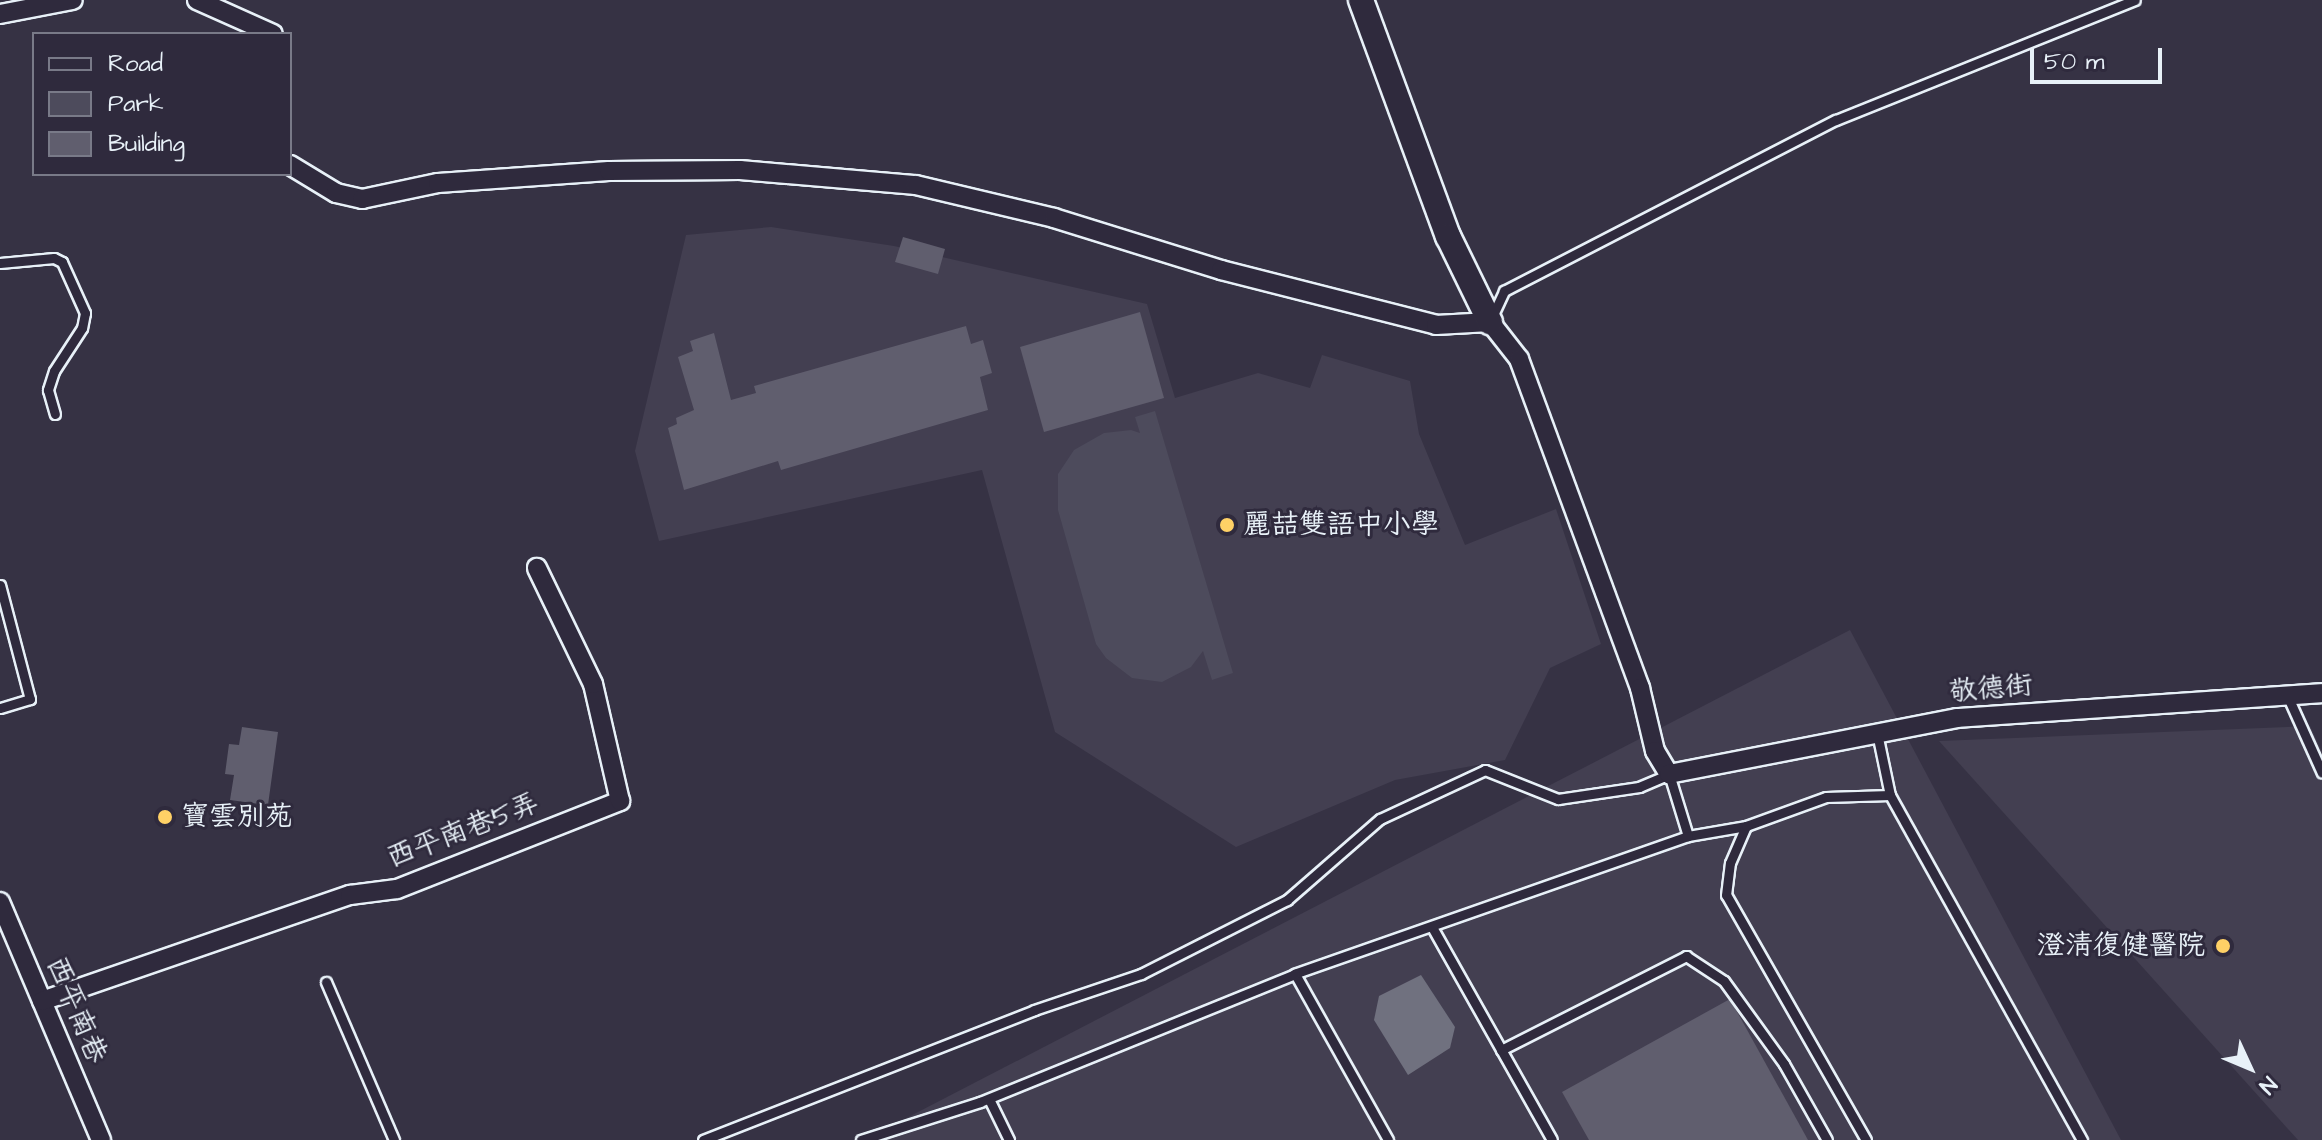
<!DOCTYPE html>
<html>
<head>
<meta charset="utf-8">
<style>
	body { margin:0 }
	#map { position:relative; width:2322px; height:1140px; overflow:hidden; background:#363244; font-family:"Architects Daughter","LXGW WenKai TC",sans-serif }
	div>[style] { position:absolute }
	.built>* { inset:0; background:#433f51 }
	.green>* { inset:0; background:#4d4b5c }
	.water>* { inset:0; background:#70717f }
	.building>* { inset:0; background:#605e6e }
	.roads { filter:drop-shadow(2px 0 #e8f1f8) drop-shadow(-2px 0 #e8f1f8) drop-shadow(0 2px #e8f1f8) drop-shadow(0 -2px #e8f1f8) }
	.service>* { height:9px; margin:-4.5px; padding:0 4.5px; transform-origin:4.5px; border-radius:4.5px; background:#2f2a3d }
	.minor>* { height:18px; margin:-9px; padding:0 9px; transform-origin:9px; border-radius:9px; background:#2f2a3d }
	.tertiary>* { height:24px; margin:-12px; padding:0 12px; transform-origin:12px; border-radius:12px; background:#2f2a3d }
	.dots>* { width:22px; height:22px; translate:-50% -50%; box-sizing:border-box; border:4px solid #2f2a3d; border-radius:50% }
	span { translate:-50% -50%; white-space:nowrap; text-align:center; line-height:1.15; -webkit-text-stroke:6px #2f2a3d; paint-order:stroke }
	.poi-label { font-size:28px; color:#e8f1f8 }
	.left { translate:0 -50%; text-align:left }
	.right { translate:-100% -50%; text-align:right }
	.street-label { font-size:28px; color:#e8f1f8 }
	.legend { position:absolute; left:32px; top:32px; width:260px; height:144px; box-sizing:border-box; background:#2f2a3d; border:2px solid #797a88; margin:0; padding:10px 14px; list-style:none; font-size:24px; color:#e8f1f8 }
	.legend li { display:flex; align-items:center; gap:16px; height:40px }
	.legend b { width:40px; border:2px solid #797a88 }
	.north { position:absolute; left:2210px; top:1028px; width:80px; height:80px; -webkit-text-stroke:6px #2f2a3d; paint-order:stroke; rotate:134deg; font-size:22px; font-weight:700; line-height:32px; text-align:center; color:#e8f1f8 }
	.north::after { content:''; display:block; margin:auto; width:28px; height:36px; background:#e8f1f8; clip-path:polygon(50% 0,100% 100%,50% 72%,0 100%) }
	.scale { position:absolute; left:2030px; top:48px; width:132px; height:36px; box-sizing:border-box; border:4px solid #e8f1f8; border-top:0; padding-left:10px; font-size:24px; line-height:28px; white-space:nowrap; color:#e8f1f8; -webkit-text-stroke:6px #2f2a3d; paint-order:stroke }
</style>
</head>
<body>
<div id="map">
	<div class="built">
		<div style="clip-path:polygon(771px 227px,894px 246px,1147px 304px,1175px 398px,1258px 373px,1310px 388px,1322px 355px,1410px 381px,1419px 434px,1465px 545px,1556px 509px,1601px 644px,1550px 668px,1505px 760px,1395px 780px,1236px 847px,1055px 732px,982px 470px,659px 541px,635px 451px,686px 235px)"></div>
		<div style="clip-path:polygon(1850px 630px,2121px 1140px,864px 1140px)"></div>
		<div style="clip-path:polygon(2310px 726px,2322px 752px,2322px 1140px,2298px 1140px,1939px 741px)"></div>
	</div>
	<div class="green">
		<div style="clip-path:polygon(1155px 411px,1233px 673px,1212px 680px,1203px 651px,1191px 667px,1162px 682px,1132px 678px,1106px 658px,1096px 644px,1058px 510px,1058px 474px,1074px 450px,1104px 433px,1131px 430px,1140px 433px,1135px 417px)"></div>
	</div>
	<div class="water">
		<div style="clip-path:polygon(1421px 975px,1455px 1027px,1450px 1048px,1408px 1075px,1374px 1020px,1379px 996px)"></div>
	</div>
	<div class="building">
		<div style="clip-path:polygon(903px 237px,945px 249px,938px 274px,895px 262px)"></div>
		<div style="clip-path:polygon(1140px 312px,1164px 398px,1044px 432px,1020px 347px)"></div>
		<div style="clip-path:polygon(966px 326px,971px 344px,983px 340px,992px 373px,980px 377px,988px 410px,781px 470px,778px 461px,684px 490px,668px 428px,677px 424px,676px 418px,694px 410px,678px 357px,693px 351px,690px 341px,714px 333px,731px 400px,756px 393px,754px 386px)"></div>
		<div style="clip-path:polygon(242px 727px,278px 732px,268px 805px,230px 800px,234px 775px,225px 774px,229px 744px,239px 745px)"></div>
		<div style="clip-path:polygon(1730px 999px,1808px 1140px,1589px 1140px,1562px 1092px)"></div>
	</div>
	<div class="roads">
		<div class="service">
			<div style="left:0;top:263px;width:54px;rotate:-5.3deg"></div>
			<div style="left:54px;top:258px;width:9px;rotate:27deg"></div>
			<div style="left:62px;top:262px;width:56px;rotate:65.7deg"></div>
			<div style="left:85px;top:313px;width:15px;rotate:101deg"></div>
			<div style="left:82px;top:328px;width:51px;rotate:123.1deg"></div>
			<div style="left:54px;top:371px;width:20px;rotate:108deg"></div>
			<div style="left:48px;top:390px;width:25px;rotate:74deg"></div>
			<div style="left:1492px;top:317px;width:29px;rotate:-65deg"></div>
			<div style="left:1504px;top:291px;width:373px;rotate:-27.3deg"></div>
			<div style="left:1836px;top:120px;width:322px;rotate:-21.9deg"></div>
			<div style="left:0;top:585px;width:118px;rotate:75.3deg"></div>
			<div style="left:30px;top:699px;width:31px;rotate:163deg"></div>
			<div style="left:2287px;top:695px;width:85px;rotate:65.8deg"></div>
			<div style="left:1877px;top:733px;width:63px;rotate:78.2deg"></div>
			<div style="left:1890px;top:795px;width:395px;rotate:60.9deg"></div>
			<div style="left:1688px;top:836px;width:59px;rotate:-9.8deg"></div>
			<div style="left:1432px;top:927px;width:244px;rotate:60.6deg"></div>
			<div style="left:1295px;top:974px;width:190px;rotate:60.7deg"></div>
			<div style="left:326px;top:982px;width:172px;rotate:66.7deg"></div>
			<div style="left:1501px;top:1050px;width:208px;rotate:-26.9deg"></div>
			<div style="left:1686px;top:956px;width:45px;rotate:33.3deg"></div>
			<div style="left:1724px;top:981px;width:102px;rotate:54.1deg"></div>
			<div style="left:1784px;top:1064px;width:87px;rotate:60.5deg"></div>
			<div style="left:989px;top:1099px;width:46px;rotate:64deg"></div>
			<div style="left:703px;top:1140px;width:356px;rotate:-21.4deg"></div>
			<div style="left:1034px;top:1010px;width:113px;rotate:-18.6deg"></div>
			<div style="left:1141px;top:974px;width:164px;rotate:-26.9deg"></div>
			<div style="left:1287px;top:900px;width:123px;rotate:-41.1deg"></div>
			<div style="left:1380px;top:819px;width:116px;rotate:-25deg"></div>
			<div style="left:1485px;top:770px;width:79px;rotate:21.7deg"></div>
			<div style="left:1558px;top:799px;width:82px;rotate:-8.4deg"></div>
			<div style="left:1639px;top:787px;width:33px;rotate:-23deg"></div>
			<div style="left:1669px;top:774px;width:65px;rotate:73deg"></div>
			<div style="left:1688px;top:836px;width:417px;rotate:160.7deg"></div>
			<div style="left:1295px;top:974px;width:340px;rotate:157.9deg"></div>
			<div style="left:980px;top:1102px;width:125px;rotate:162.3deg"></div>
			<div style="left:1866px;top:1140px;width:282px;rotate:-119.7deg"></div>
			<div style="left:1726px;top:895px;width:32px;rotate:-83deg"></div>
			<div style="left:1730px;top:863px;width:40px;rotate:-66.6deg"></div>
			<div style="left:1746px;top:826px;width:85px;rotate:-19.9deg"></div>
			<div style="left:1826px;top:797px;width:64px;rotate:-1.8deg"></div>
		</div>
		<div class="minor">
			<div style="left:197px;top:0;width:83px;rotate:24.1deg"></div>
			<div style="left:0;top:14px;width:74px;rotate:-10.9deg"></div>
			<div style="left:290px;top:165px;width:54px;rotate:31.3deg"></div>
			<div style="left:336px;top:193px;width:27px;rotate:13deg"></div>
			<div style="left:362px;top:199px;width:78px;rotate:-11.9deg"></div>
			<div style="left:438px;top:183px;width:171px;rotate:-4deg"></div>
			<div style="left:609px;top:171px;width:131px;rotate:-0.4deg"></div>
			<div style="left:740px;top:170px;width:177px;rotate:4.9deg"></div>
			<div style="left:916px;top:185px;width:142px;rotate:13.4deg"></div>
			<div style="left:1054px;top:218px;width:175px;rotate:17.3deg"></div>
			<div style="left:1221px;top:270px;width:222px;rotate:14.3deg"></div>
			<div style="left:1436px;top:325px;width:54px;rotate:-3.2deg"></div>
			<div style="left:1490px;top:322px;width:47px;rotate:51.9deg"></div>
			<div style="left:1519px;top:359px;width:351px;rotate:69.8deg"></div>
			<div style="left:1640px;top:688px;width:65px;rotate:76.6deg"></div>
			<div style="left:1655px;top:751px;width:27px;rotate:59deg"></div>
			<div style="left:1669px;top:774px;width:293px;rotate:-11deg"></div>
			<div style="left:1957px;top:718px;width:366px;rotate:-3.9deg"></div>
			<div style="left:0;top:902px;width:259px;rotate:67deg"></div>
			<div style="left:42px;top:1001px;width:326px;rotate:-19deg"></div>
			<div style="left:350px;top:895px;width:47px;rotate:-7.3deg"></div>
			<div style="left:397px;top:889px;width:240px;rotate:-21.5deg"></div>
			<div style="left:620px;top:801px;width:120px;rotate:-103deg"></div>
			<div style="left:593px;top:684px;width:129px;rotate:-115.8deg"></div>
		</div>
		<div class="tertiary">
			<div style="left:1361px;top:0;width:252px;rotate:69.8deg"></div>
			<div style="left:1448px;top:236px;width:96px;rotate:64deg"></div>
		</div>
	</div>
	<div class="dots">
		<div style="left:1227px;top:525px;background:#ffd166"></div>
		<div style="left:165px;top:817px;background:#ffd166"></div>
		<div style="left:2223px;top:946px;background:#ffd166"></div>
	</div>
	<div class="poi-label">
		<span class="left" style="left:1243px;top:525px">麗喆雙語中小學</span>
		<span class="left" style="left:181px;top:817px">寶雲別苑</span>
		<span class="right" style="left:2205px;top:946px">澄清復健醫院</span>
	</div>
	<div class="street-label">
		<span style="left:1991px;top:689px;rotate:-5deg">敬德街</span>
		<span style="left:463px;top:831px;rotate:-21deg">西平南巷5弄</span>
		<span style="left:76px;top:1010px;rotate:67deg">西平南巷</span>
	</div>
	<ul class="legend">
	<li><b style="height:10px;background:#2f2a3d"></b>Road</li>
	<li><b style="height:22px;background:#4d4b5c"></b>Park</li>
	<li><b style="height:22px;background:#605e6e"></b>Building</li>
	</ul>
	<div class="north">N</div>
	<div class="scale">50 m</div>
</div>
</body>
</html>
